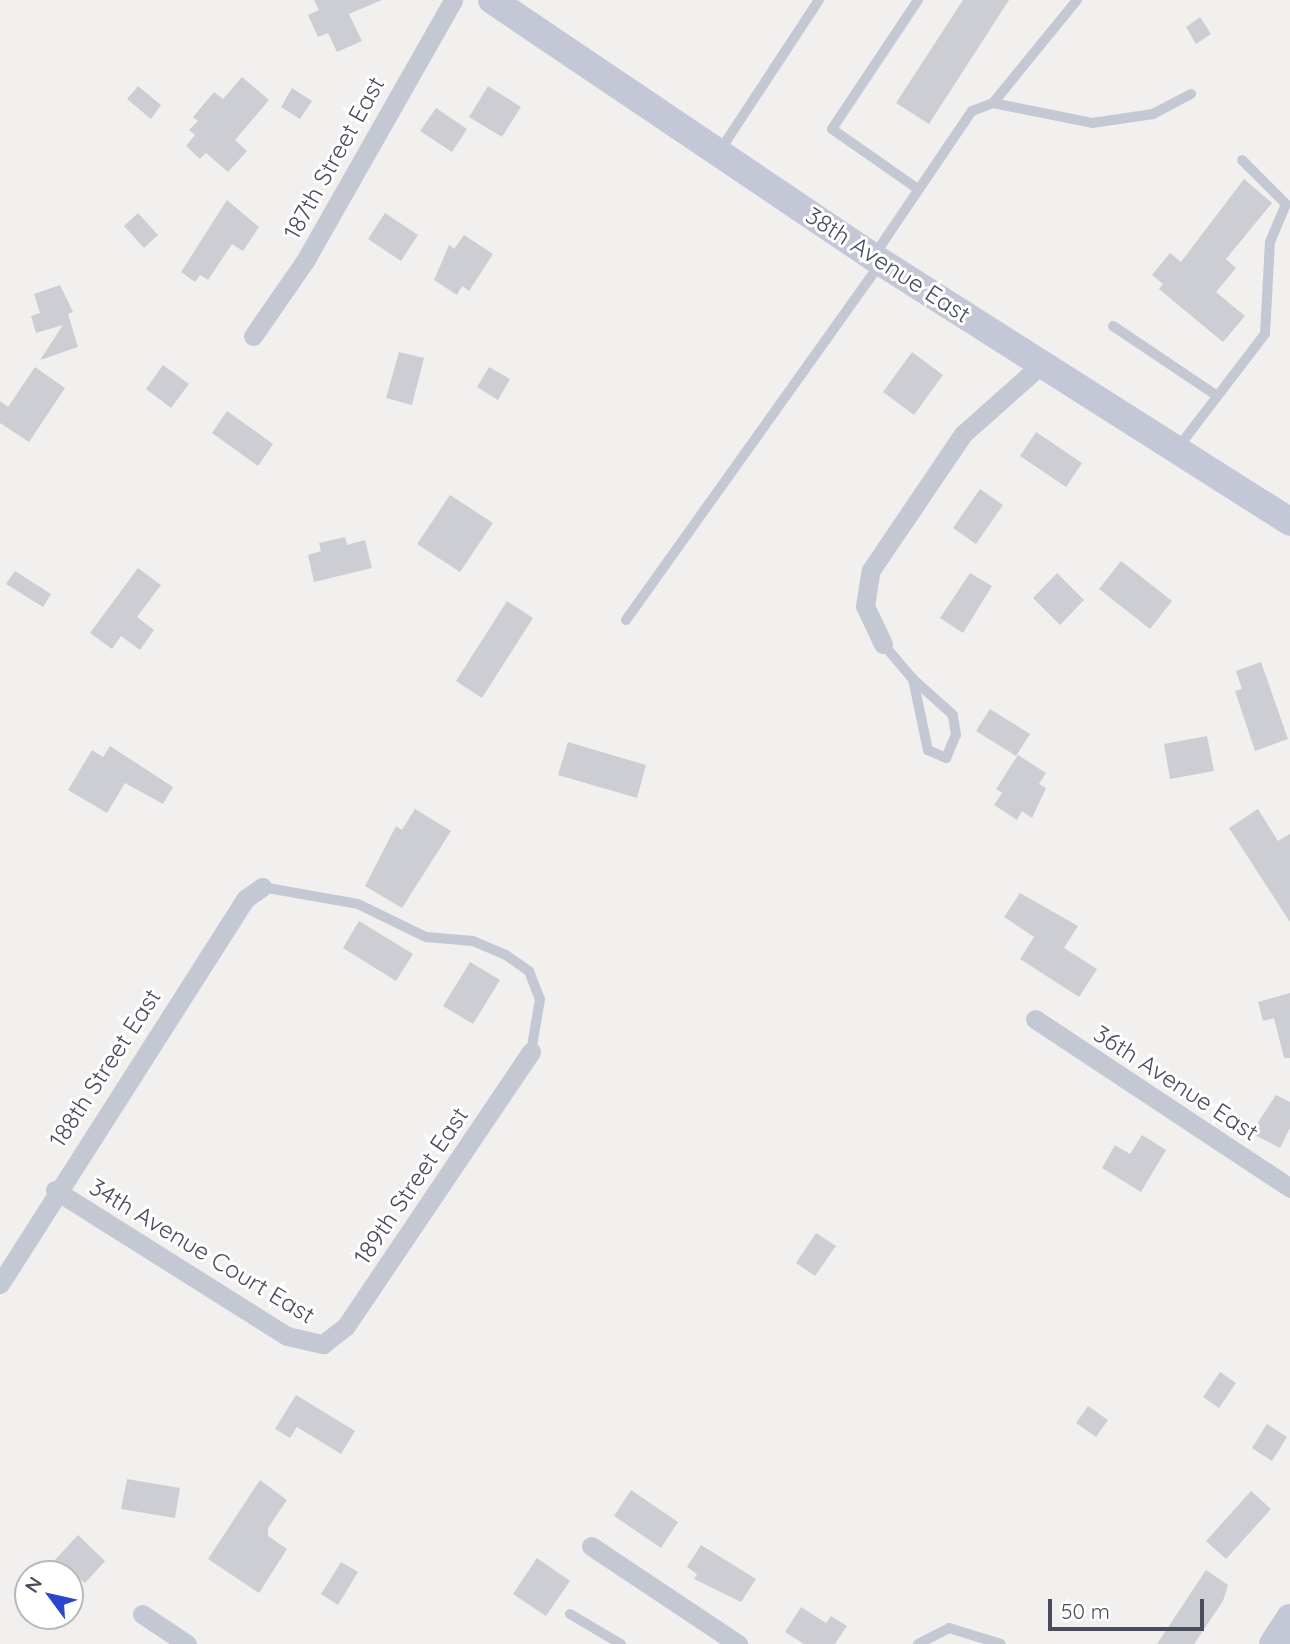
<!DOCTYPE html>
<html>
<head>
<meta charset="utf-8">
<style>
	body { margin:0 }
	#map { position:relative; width:1290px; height:1644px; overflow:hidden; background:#f1f0ef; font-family:Quicksand,sans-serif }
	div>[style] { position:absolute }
	.building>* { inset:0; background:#cdced3 }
	.lane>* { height:10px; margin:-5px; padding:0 5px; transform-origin:5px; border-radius:5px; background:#c4c8d3 }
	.street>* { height:19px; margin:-9.5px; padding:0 9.5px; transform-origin:9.5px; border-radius:9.5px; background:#c4c8d3 }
	.secondary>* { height:28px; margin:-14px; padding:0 14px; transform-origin:14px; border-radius:14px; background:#c4c7d6 }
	span { translate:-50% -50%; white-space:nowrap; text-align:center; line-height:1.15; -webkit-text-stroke:6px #fff; paint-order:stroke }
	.street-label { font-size:24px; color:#494d5b }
	.north { position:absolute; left:14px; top:1560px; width:70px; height:70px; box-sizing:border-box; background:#fff; border:2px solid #b6b8bd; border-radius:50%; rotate:303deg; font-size:19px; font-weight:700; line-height:28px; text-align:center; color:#494d5b }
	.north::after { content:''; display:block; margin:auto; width:24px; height:32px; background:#2c45cf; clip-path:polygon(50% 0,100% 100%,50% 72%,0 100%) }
	.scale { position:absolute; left:1048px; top:1599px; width:156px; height:32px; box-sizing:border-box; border:4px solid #494d5b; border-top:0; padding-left:9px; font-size:21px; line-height:24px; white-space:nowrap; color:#494d5b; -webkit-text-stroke:5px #fff; paint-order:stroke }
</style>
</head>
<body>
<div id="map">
	<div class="building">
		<div style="clip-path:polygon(314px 0,382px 0,349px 14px,362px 41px,337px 52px,328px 33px,318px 37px,308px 15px,319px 10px)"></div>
		<div style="clip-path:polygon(963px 0,1009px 0,929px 124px,896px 103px)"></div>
		<div style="clip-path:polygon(1200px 17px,1211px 34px,1196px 44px,1186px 27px)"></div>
		<div style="clip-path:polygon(242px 77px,269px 100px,235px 140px,247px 151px,228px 172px,206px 153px,200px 159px,186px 146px,195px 135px,189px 130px,198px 121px,193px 117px,214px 92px,223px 99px)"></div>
		<div style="clip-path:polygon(138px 86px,161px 105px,151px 119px,127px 99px)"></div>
		<div style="clip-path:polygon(488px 86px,521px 107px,502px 137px,469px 117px)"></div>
		<div style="clip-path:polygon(292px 88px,312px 101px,300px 119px,281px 107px)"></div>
		<div style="clip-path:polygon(436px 108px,467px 129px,452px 152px,420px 131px)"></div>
		<div style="clip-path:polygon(1244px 179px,1272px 203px,1226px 259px,1236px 268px,1216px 292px,1245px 316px,1223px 342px,1159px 289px,1163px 284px,1152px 275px,1170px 253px,1181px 262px)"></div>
		<div style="clip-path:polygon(227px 200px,259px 227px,243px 251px,232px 244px,208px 280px,200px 275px,195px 282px,181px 272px)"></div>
		<div style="clip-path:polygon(138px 213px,158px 235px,144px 248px,124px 226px)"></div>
		<div style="clip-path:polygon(385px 213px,418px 235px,401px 261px,368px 239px)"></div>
		<div style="clip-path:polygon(464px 235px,493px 254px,469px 291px,462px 286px,457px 295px,434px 280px,449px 245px,454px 249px)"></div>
		<div style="clip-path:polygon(60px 285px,73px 312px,68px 314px,78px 347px,40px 360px,63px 325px,36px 333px,31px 316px,40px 313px,34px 294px)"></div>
		<div style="clip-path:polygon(399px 352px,424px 358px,412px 405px,386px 398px)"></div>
		<div style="clip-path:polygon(912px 352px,943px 375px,914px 415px,883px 392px)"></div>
		<div style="clip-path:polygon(163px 365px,189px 384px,171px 408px,146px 389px)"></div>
		<div style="clip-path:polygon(35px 367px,65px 388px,29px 442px,0 423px,0 401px,8px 407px)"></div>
		<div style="clip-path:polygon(489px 367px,510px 379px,498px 400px,477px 387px)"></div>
		<div style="clip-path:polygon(227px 411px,273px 444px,258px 466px,212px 433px)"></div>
		<div style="clip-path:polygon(1036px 432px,1082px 463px,1066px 487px,1020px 456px)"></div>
		<div style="clip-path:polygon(980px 489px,1003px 505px,976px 544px,953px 528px)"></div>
		<div style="clip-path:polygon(450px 495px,493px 523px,460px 572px,417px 544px)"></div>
		<div style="clip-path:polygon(345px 537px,347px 545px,365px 540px,372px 568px,314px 582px,308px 555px,321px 551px,319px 543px)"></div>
		<div style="clip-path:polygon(1121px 561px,1172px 601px,1150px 629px,1099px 589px)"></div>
		<div style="clip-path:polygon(138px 568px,161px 585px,137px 617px,154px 630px,140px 650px,121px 636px,112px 649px,90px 633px)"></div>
		<div style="clip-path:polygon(15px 571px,51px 594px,43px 607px,6px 584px)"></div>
		<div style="clip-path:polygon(970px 573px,992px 586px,963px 633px,940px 618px)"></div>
		<div style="clip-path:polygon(1057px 573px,1084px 600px,1060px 625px,1033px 598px)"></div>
		<div style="clip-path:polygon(507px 601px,533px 618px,482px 698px,456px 681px)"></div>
		<div style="clip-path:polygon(1261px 662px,1288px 739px,1255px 751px,1235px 691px,1242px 689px,1236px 671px)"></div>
		<div style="clip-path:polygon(990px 709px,1030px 734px,1016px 756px,976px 731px)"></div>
		<div style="clip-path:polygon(1207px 736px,1214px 771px,1170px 779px,1164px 744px)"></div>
		<div style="clip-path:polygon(568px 742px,646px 765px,637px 798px,558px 775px)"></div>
		<div style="clip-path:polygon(110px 746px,173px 787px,163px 804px,125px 783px,107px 813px,68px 790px,92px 750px,103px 757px)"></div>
		<div style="clip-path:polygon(1018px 755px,1046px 773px,1039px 784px,1046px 788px,1032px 818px,1022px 811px,1017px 820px,994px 805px,1002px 793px,996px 789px)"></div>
		<div style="clip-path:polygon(415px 809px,451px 831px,402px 908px,365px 886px,396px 826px,402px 830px)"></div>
		<div style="clip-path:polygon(1258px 809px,1278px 841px,1290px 834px,1290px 922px,1229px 828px)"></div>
		<div style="clip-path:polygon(1020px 893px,1078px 926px,1064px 948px,1097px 969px,1079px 997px,1020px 959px,1034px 937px,1004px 917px)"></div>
		<div style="clip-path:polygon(359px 921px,413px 954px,396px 981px,343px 948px)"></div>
		<div style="clip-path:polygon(470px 962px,500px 980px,473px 1024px,443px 1006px)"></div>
		<div style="clip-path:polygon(1290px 993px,1290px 1058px,1284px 1058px,1274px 1018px,1263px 1021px,1258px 1002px)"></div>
		<div style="clip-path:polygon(1276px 1095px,1290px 1102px,1290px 1128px,1280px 1148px,1251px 1133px)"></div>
		<div style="clip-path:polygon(1142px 1135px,1166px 1150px,1141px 1192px,1102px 1168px,1115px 1145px,1130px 1154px)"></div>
		<div style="clip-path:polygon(816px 1233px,836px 1246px,815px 1276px,796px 1263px)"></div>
		<div style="clip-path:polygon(1220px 1372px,1236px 1383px,1219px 1408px,1203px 1397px)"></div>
		<div style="clip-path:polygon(296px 1395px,355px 1431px,341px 1454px,297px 1427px,290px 1438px,275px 1429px)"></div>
		<div style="clip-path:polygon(1088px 1406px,1108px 1420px,1096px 1437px,1076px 1423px)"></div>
		<div style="clip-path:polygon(1267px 1424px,1287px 1437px,1272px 1461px,1252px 1448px)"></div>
		<div style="clip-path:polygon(127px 1479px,180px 1488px,175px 1518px,121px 1509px)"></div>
		<div style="clip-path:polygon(260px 1480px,287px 1500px,268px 1528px,268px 1536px,287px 1549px,259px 1593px,208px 1559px)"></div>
		<div style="clip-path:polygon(631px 1490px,678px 1522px,661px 1548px,614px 1516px)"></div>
		<div style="clip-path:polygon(1251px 1491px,1271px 1509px,1226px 1559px,1206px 1541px)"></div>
		<div style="clip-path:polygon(78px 1535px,105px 1561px,85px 1583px,79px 1578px,70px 1588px,70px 1574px,42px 1574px)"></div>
		<div style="clip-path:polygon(701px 1545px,756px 1579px,741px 1602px,694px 1579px,697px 1574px,687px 1567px)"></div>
		<div style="clip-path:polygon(537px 1558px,570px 1581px,546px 1616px,513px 1594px)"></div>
		<div style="clip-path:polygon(341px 1562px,358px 1572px,338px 1605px,321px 1594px)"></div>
		<div style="clip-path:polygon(1206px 1570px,1228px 1585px,1223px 1601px,1194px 1644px,1157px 1644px)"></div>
		<div style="clip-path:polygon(801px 1607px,826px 1623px,831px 1616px,847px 1626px,835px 1644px,804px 1644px,785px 1632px)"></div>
	</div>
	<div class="lane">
		<div style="left:993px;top:103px;width:133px;rotate:-50.8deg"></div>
		<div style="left:719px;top:152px;width:182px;rotate:-56.7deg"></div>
		<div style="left:915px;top:187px;width:101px;rotate:-145.1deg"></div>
		<div style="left:832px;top:129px;width:155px;rotate:-56.3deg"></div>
		<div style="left:875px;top:254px;width:173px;rotate:-55.9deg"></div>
		<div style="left:972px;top:111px;width:22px;rotate:-21deg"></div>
		<div style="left:993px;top:103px;width:101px;rotate:11.4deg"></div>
		<div style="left:1092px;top:123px;width:62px;rotate:-8.4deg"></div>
		<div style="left:1153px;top:114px;width:43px;rotate:-27.8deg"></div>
		<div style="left:1113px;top:326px;width:125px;rotate:33.9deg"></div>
		<div style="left:1177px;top:449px;width:145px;rotate:-52.6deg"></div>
		<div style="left:1265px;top:334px;width:92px;rotate:-86.9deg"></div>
		<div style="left:1270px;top:242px;width:41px;rotate:-67.2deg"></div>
		<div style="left:1286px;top:204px;width:62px;rotate:-135deg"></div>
		<div style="left:626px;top:620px;width:439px;rotate:-54.5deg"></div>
		<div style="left:883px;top:644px;width:46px;rotate:49.4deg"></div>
		<div style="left:913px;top:679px;width:73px;rotate:78.1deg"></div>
		<div style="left:928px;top:750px;width:20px;rotate:24deg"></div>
		<div style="left:946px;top:758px;width:25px;rotate:-67deg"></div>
		<div style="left:956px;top:735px;width:20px;rotate:-99deg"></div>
		<div style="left:953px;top:715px;width:54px;rotate:-138deg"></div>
		<div style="left:262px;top:887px;width:97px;rotate:10deg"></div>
		<div style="left:358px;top:904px;width:76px;rotate:25.9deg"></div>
		<div style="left:426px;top:937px;width:47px;rotate:4.9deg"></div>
		<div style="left:473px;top:941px;width:36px;rotate:23deg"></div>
		<div style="left:506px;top:955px;width:28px;rotate:35deg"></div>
		<div style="left:529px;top:971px;width:30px;rotate:69deg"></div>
		<div style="left:540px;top:999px;width:54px;rotate:99.6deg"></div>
		<div style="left:570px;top:1614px;width:59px;rotate:30.5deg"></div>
		<div style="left:918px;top:1644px;width:35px;rotate:-27deg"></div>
		<div style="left:949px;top:1628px;width:54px;rotate:17.1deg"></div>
	</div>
	<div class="street">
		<div style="left:253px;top:336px;width:91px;rotate:-55.3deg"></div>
		<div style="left:305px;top:261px;width:300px;rotate:-60.4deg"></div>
		<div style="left:883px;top:644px;width:42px;rotate:-115.3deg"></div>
		<div style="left:865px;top:606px;width:36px;rotate:-81deg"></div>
		<div style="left:871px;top:570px;width:164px;rotate:-55.9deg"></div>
		<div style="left:963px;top:434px;width:107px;rotate:-41.6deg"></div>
		<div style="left:1035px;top:1019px;width:306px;rotate:33.5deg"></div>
		<div style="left:55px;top:1190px;width:274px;rotate:32.2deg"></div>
		<div style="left:287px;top:1336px;width:37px;rotate:13deg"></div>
		<div style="left:323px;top:1344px;width:29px;rotate:-38deg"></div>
		<div style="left:346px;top:1326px;width:331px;rotate:-56deg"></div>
		<div style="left:0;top:1284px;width:456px;rotate:-57.5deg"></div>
		<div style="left:245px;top:899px;width:21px;rotate:-35deg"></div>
		<div style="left:591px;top:1546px;width:177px;rotate:33.7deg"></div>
		<div style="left:142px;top:1614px;width:54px;rotate:33.7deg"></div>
	</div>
	<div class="secondary">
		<div style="left:492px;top:0;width:460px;rotate:34deg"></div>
		<div style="left:873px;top:257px;width:494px;rotate:32.4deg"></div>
		<div style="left:1273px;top:1644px;width:31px;rotate:-57deg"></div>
	</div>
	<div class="street-label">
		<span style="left:334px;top:158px;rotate:-61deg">187th Street East</span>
		<span style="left:888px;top:265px;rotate:33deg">38th Avenue East</span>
		<span style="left:105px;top:1068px;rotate:-57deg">188th Street East</span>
		<span style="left:1176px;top:1083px;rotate:33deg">36th Avenue East</span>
		<span style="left:411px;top:1186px;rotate:-56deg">189th Street East</span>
		<span style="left:202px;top:1251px;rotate:31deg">34th Avenue Court East</span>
	</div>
	<div class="north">N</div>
	<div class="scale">50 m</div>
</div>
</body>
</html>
